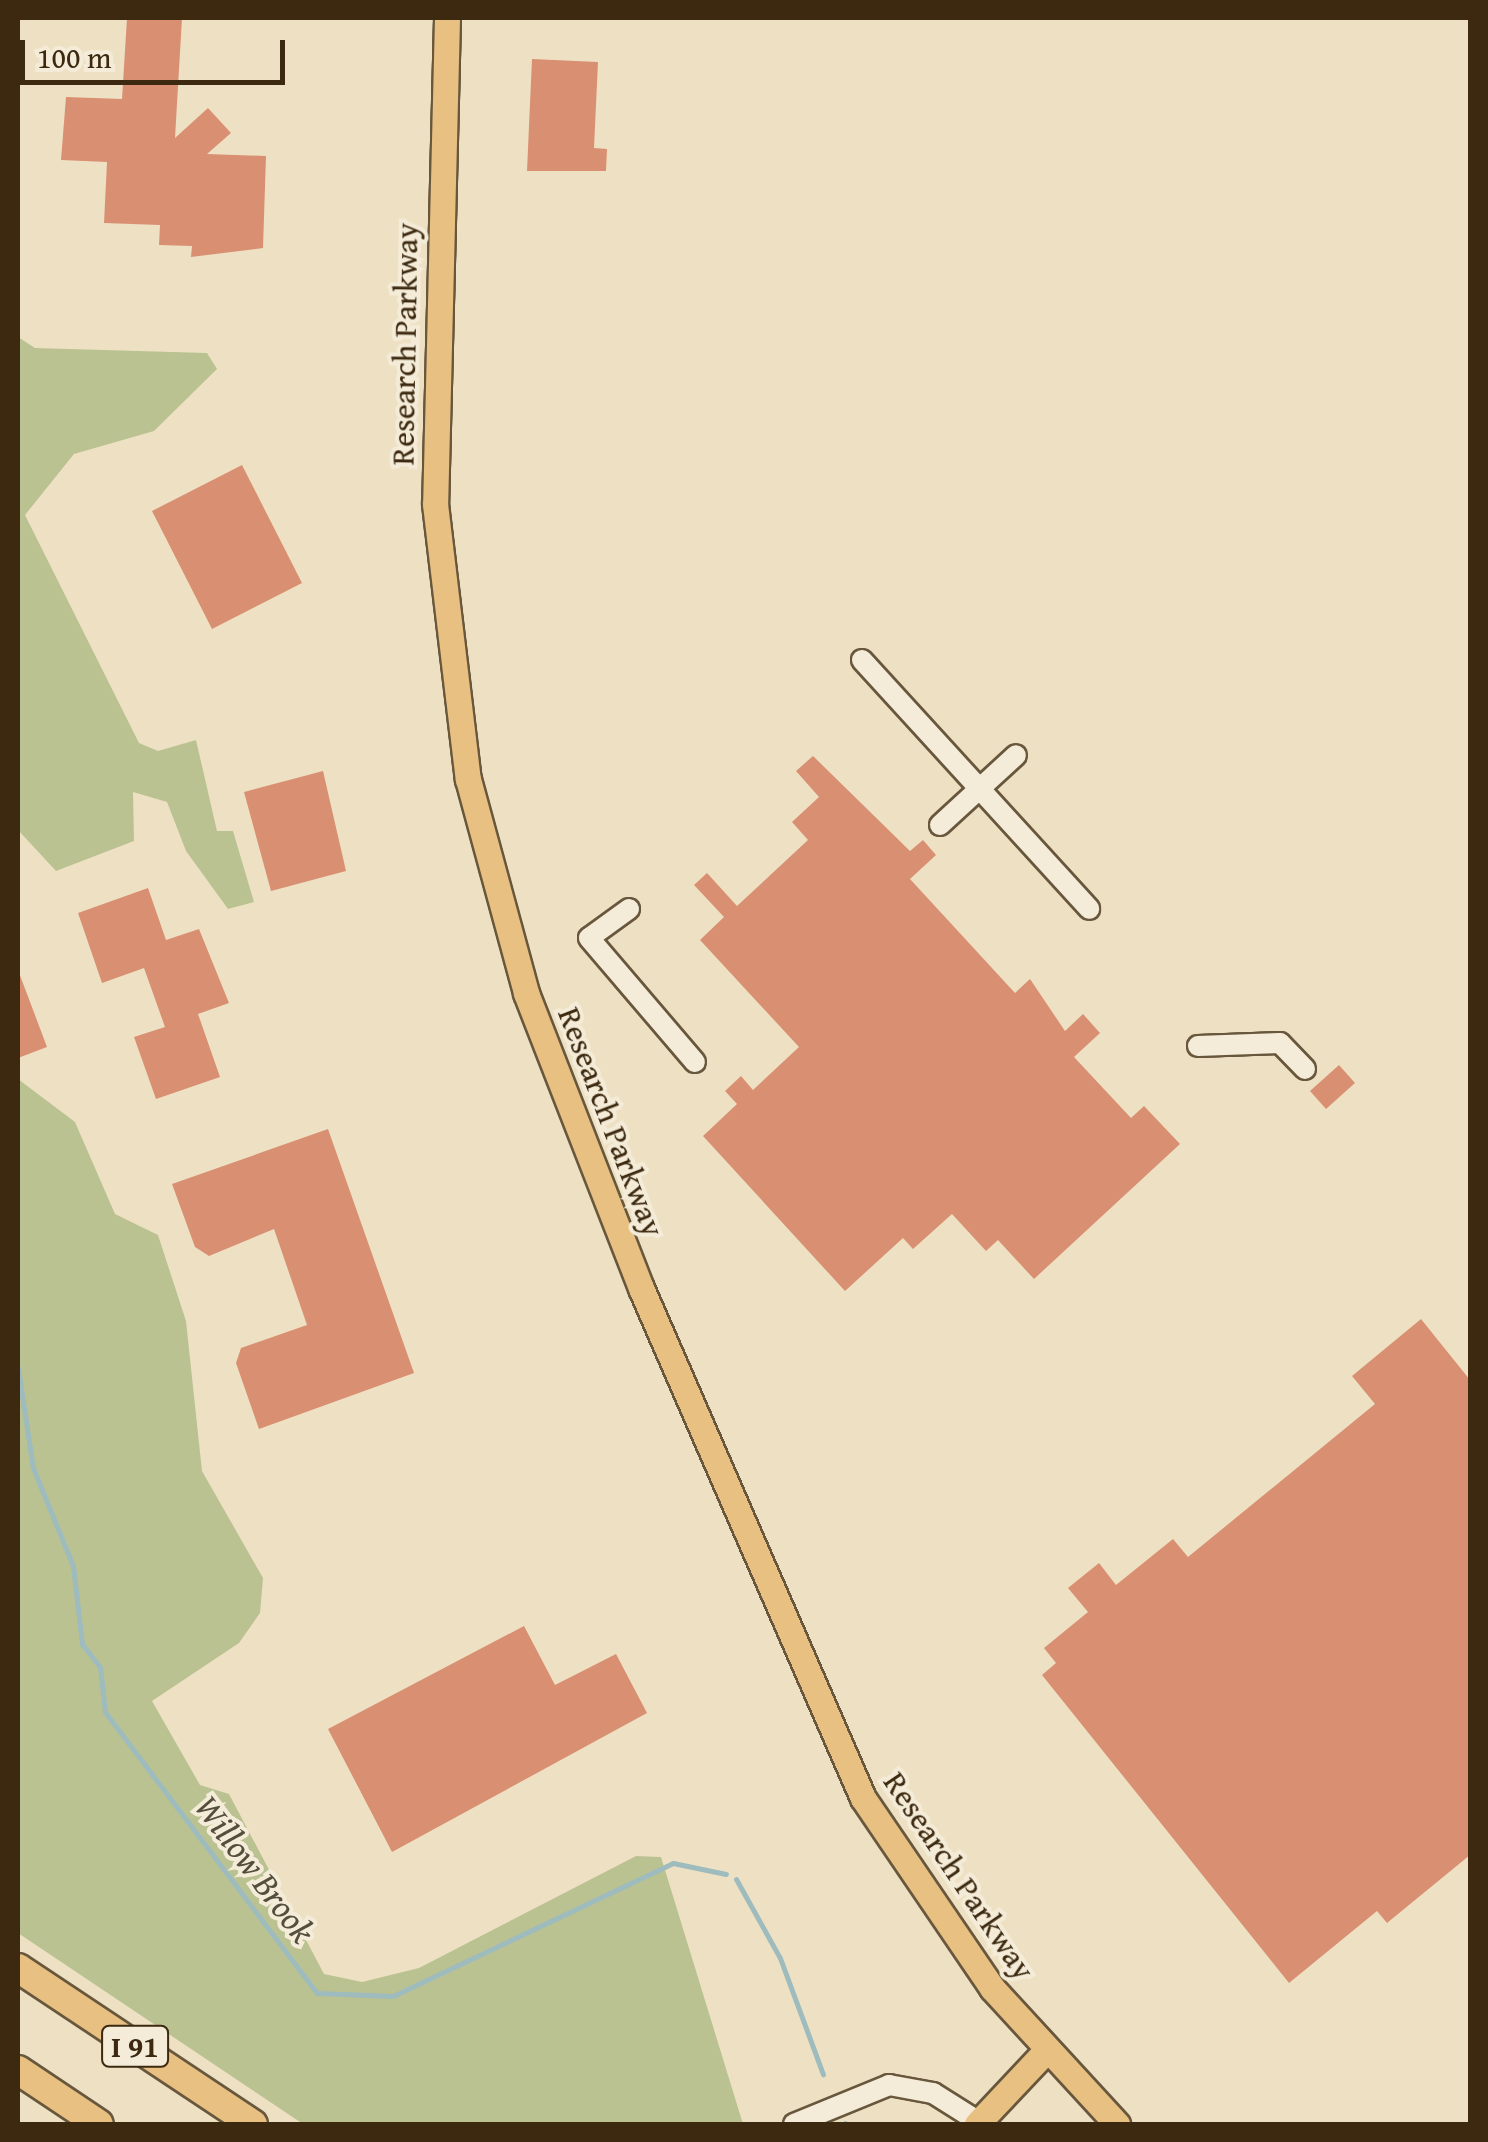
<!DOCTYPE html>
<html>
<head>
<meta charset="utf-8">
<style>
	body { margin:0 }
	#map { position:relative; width:1488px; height:2142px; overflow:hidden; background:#eee1c3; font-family:"Gentium Book Plus",serif }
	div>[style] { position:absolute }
	.green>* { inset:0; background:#bbc292 }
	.stream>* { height:5px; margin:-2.5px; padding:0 2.5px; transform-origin:2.5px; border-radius:2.5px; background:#9ebbbe }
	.building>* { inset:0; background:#d98f72 }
	.roads { filter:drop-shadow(2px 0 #68573d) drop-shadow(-2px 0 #68573d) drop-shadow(0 2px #68573d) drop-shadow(0 -2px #68573d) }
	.minor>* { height:20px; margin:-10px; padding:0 10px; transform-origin:10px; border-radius:10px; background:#f4ecd8 }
	.major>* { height:25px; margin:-12.5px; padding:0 12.5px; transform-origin:12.5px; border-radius:12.5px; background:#e7c082 }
	.highway>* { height:28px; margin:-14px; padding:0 14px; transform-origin:14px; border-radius:14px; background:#e7c082 }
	span { translate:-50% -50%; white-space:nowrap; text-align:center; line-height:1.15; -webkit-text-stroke:8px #f4ecd8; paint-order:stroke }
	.shield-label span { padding:2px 8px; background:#f4ecd8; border:2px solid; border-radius:8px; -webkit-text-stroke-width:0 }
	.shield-label { font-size:30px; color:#3c2910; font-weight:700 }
	.street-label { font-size:32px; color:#3c2910 }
	.water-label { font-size:35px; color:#544e3c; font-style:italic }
	.frame { position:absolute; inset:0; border:20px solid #3c2910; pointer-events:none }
	.scale { position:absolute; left:20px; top:40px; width:265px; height:45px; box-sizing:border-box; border:5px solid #3c2910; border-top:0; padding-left:12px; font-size:30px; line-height:35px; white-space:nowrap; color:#3c2910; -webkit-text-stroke:8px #f4ecd8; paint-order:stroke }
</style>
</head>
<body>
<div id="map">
	<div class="green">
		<div style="clip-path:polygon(18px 337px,35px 348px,207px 353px,217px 369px,154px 431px,74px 454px,25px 515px,139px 743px,158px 751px,196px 740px,217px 831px,233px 831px,254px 902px,228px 909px,186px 851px,167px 802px,133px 792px,134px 841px,56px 871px,18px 830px)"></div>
		<div style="clip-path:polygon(18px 1079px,75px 1122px,115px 1214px,158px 1235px,186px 1321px,202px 1471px,263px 1578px,260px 1613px,239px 1643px,152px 1701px,200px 1785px,229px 1794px,324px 1974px,362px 1982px,419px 1968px,636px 1856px,661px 1857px,743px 2124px,303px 2124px,18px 1933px)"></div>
	</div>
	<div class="stream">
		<div style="left:18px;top:1368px;width:101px;rotate:81.5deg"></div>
		<div style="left:33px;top:1468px;width:106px;rotate:67.8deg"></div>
		<div style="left:73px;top:1566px;width:79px;rotate:83.4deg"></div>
		<div style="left:82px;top:1644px;width:29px;rotate:52deg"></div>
		<div style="left:100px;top:1667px;width:45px;rotate:83.7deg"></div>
		<div style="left:105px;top:1712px;width:352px;rotate:53deg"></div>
		<div style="left:317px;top:1993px;width:76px;rotate:2.3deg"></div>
		<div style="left:393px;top:1996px;width:310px;rotate:-25.4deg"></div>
		<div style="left:673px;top:1863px;width:54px;rotate:11.7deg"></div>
		<div style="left:736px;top:1879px;width:90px;rotate:60.9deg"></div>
		<div style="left:780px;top:1958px;width:124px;rotate:69.7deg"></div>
		<div style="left:845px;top:2123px;width:1px;rotate:90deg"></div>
	</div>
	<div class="building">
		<div style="clip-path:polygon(127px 18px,182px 18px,175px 138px,208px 108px,231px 133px,207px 154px,266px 156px,263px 248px,191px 257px,192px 246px,159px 245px,160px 225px,104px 223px,107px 162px,61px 160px,66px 97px,122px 99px)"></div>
		<div style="clip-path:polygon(532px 59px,598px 62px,594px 148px,607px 149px,606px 171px,527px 171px)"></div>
		<div style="clip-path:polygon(242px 465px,302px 583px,212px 629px,152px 511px)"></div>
		<div style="clip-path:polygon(813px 756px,910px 851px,923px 840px,936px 855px,910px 879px,1015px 993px,1030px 979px,1065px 1031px,1083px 1014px,1100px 1033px,1074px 1057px,1131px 1118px,1144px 1106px,1180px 1144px,1034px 1279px,998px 1240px,986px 1251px,952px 1214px,913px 1249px,903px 1238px,845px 1291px,703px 1136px,737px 1104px,725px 1091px,741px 1076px,753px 1090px,799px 1047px,700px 940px,724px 917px,694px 885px,707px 873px,737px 906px,808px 840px,792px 822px,819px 797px,796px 771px)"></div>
		<div style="clip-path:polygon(323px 771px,346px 871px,271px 891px,244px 792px)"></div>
		<div style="clip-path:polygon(148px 888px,166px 940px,199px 929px,229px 1003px,198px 1014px,220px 1077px,156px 1099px,134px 1037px,165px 1027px,144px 968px,102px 983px,78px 913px)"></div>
		<div style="clip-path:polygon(18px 970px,47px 1047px,18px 1058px)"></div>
		<div style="clip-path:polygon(1339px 1065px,1355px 1083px,1326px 1109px,1310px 1091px)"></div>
		<div style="clip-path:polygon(328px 1129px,414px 1373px,259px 1429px,236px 1363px,241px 1348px,307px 1325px,274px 1229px,209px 1256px,195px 1247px,172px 1184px)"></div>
		<div style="clip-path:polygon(1421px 1319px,1470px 1380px,1470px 1855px,1387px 1923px,1377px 1911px,1289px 1983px,1042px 1675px,1056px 1663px,1044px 1648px,1088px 1612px,1068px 1588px,1099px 1563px,1116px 1585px,1173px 1539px,1188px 1557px,1375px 1404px,1352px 1376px)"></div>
		<div style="clip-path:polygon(524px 1626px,555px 1685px,616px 1654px,647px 1713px,392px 1852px,328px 1729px)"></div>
	</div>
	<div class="roads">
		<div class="minor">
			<div style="left:862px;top:660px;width:337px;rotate:47.6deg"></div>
			<div style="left:940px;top:825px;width:103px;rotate:-42.6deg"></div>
			<div style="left:629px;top:909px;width:49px;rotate:144.1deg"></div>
			<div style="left:589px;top:938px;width:163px;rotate:49.5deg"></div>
			<div style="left:1198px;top:1046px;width:82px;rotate:-2.1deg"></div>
			<div style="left:1280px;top:1043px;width:36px;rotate:46deg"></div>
			<div style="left:794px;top:2124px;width:103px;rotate:-22.3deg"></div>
			<div style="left:889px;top:2085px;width:45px;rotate:10.3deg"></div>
			<div style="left:933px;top:2093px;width:54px;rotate:32.2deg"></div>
		</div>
		<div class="major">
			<div style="left:447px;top:18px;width:486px;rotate:91.4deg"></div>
			<div style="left:435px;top:504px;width:277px;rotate:83.2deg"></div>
			<div style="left:468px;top:779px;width:222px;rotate:74.8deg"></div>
			<div style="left:526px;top:993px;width:317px;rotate:68.7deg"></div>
			<div style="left:641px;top:1288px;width:556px;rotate:66.48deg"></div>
			<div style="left:863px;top:1798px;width:230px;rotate:55.8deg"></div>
			<div style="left:992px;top:1988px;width:185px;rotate:47.4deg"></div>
			<div style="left:977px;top:2124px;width:98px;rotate:-46.7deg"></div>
		</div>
		<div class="highway">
			<div style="left:18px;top:1968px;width:282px;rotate:33.6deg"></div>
			<div style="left:18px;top:2070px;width:97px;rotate:33.7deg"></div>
		</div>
	</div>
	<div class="shield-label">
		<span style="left:135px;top:2046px">I 91</span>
	</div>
	<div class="street-label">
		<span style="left:405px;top:344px;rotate:-89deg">Research Parkway</span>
		<span style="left:611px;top:1122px;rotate:69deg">Research Parkway</span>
		<span style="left:959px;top:1876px;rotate:56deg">Research Parkway</span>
	</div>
	<div class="water-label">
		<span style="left:255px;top:1869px;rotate:53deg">Willow Brook</span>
	</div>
	<div class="frame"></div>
	<div class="scale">100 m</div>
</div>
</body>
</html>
